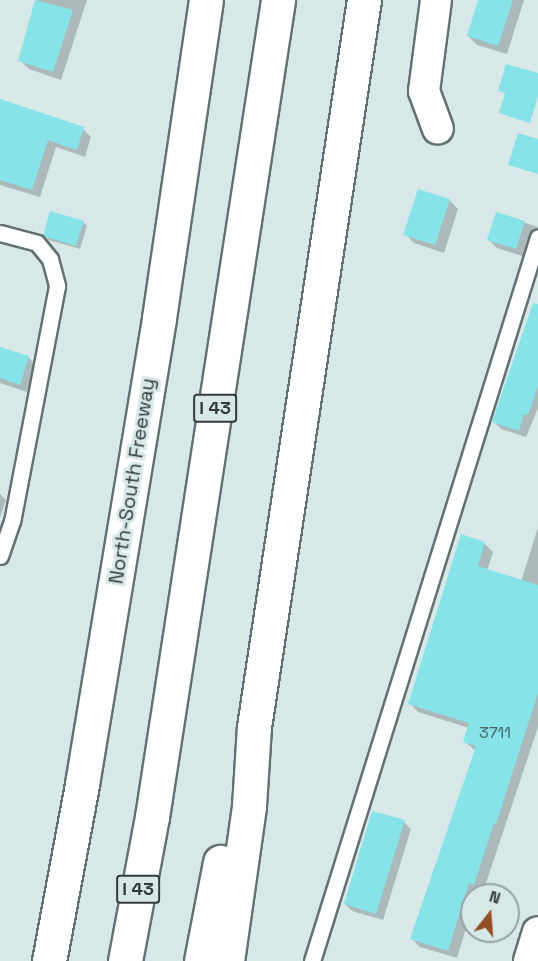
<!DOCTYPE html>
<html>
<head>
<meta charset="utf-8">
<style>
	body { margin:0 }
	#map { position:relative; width:538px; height:961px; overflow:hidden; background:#d8e8e9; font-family:"Space Grotesk",sans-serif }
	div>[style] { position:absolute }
	.shadow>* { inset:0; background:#0003 }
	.building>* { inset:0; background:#86e3e7 }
	.roads { filter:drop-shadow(2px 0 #627172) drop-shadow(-2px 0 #627172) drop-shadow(0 2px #627172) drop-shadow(0 -2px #627172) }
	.lane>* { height:15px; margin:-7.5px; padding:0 7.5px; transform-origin:7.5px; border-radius:7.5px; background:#fff }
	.street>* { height:30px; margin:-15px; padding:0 15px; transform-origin:15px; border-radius:15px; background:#fff }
	.highway>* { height:33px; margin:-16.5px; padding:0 16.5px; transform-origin:16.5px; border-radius:16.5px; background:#fff }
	span { translate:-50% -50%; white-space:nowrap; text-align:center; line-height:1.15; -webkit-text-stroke:6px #d8e8e9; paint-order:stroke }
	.number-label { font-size:16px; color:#486466 }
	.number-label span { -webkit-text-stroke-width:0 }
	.shield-label span { padding:2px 4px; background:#d8e8e9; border:2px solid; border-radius:4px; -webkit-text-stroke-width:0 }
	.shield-label { font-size:18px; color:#343a3b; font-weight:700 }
	.street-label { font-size:20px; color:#343a3b }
	.north { position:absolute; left:460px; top:883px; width:60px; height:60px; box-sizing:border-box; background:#d8e8e9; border:2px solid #96a2a3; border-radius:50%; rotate:17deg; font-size:16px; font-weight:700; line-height:24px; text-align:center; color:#343a3b }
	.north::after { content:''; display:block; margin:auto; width:21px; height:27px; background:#944e24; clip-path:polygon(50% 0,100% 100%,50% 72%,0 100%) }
</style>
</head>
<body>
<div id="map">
	<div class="shadow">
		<div style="clip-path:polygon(37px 0,87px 0,61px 80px,29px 69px,20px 60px)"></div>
		<div style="clip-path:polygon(480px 0,524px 0,507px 54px,477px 45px,468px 36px)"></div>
		<div style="clip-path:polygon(0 115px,83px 129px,91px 137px,85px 157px,56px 147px,40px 197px,0 185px)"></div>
		<div style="clip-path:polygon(449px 200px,458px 209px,444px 253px,414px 243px,405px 234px)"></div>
		<div style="clip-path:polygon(497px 214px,538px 227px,538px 239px,531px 259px,497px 248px,489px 240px)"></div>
		<div style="clip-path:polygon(83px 222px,87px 226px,80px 249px,49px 240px,45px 235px)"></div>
		<div style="clip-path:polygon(538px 332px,538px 408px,526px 437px,501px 429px,494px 422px)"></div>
		<div style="clip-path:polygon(0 348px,28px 357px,36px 365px,27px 392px,0 383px)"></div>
		<div style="clip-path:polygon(0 494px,6px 500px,0 517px)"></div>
		<div style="clip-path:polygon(538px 527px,538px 727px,483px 892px,478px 891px,476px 895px,472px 895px,472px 909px,457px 958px,420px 947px,411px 938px,476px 751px,465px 742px,469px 728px,418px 712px,410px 703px,462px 536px,485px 544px,493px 552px,487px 571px,521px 582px)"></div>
		<div style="clip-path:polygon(404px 822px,411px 829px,383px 920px,352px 911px,345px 904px)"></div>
	</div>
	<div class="building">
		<div style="clip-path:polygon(35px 0,73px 10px,53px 72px,18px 61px)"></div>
		<div style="clip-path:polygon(478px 0,513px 0,498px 46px,467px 36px)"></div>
		<div style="clip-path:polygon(506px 64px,538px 73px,538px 96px,530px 123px,499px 113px,505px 93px,498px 91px)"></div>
		<div style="clip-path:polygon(0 99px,84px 127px,77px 150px,48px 140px,32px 190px,0 180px)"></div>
		<div style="clip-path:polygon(518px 133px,538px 139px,538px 174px,508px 165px)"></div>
		<div style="clip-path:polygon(418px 189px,450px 199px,435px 245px,403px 235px)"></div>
		<div style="clip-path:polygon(50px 211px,84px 221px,76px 246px,43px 236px)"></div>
		<div style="clip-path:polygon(496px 212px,525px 221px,516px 249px,487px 240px)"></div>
		<div style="clip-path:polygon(533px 303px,538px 304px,538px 386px,528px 415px,524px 414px,519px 431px,492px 422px)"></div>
		<div style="clip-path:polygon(0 347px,29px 356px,20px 385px,0 378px)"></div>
		<div style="clip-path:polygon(461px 534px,485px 542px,478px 566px,538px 585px,538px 693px,496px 824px,494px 823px,474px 885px,469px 883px,448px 951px,410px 939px,476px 746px,463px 742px,469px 723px,408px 704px)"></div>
		<div style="clip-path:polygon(372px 811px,405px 820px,376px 914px,344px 904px)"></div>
	</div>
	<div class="roads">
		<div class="lane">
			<div style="left:0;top:233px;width:38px;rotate:15deg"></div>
			<div style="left:37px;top:243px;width:21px;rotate:51deg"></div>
			<div style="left:50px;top:259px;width:28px;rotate:75deg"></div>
			<div style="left:57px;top:286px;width:239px;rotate:100.8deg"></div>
			<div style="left:12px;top:521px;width:37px;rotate:109deg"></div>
			<div style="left:312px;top:961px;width:758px;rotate:-72.66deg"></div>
		</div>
		<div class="street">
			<div style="left:436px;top:0;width:92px;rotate:97.5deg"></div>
			<div style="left:424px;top:91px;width:40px;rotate:69.8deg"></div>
			<div style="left:529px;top:961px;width:30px;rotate:-73deg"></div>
		</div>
		<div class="highway">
			<div style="left:49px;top:961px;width:180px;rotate:-79.4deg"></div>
			<div style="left:82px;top:784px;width:472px;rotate:-80.6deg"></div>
			<div style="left:159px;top:318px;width:321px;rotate:-81.6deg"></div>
			<div style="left:125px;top:961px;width:147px;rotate:-79.4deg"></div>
			<div style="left:152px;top:817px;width:827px;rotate:-81.23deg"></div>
			<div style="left:201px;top:961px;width:101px;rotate:-79.1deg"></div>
			<div style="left:227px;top:961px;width:157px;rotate:-81.9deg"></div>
			<div style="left:249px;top:806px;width:79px;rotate:-86.4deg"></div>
			<div style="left:254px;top:727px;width:735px;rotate:-81.4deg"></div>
		</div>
	</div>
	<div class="number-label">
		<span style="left:495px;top:733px">3711</span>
	</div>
	<div class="shield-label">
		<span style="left:215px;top:408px">I 43</span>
		<span style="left:138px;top:889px">I 43</span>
	</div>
	<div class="street-label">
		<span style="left:132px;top:481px;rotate:-81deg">North-South Freeway</span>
	</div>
	<div class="north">N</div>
</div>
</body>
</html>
